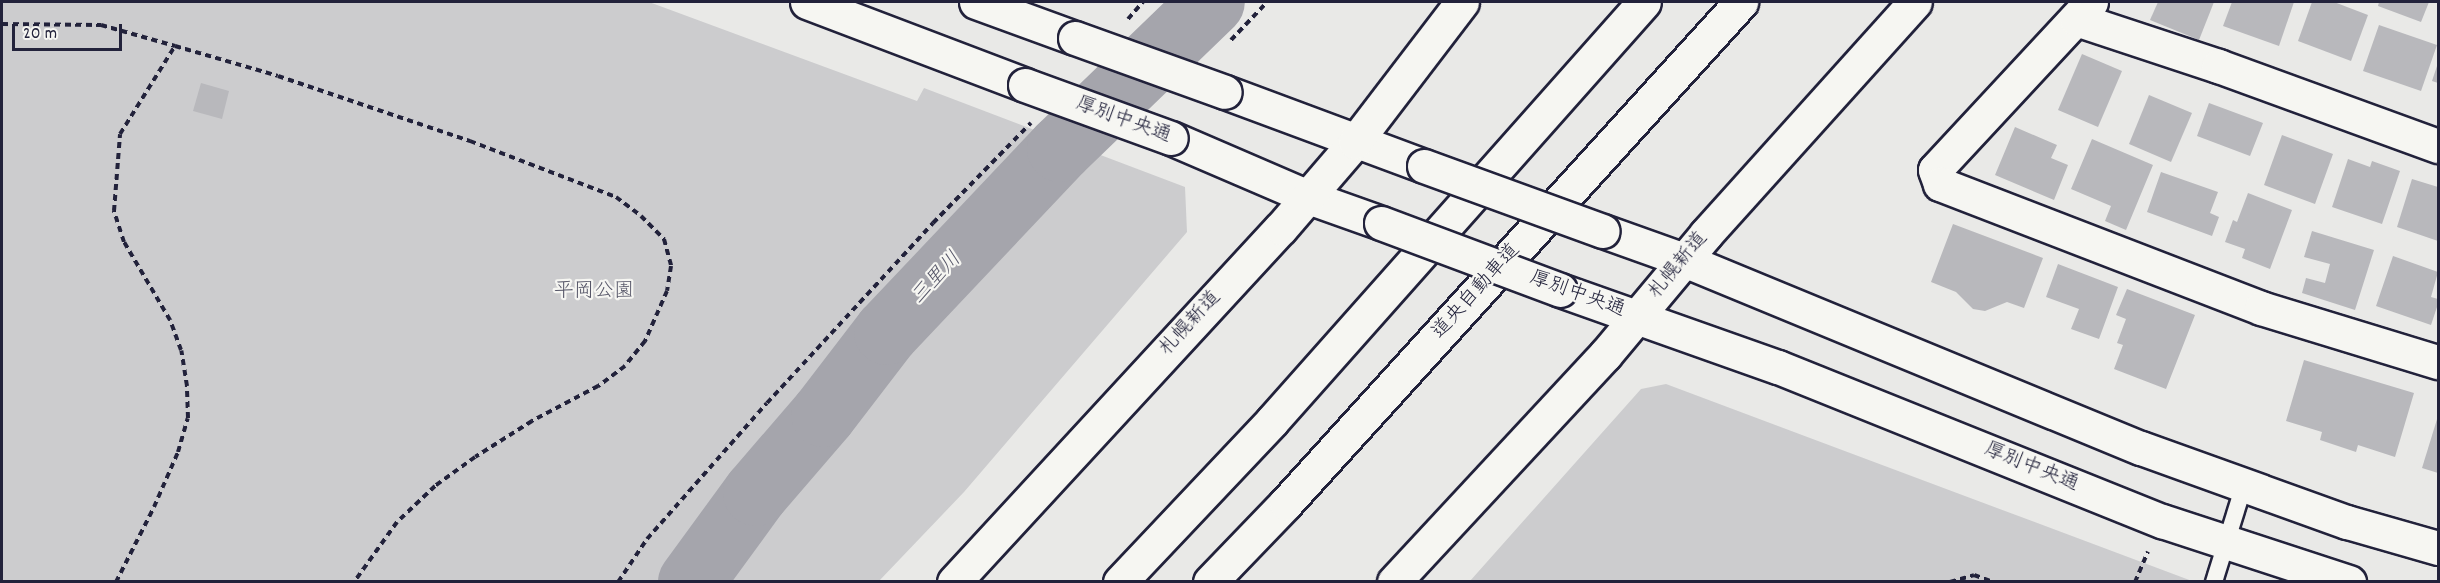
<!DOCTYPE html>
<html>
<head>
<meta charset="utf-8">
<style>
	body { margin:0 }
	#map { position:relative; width:2440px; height:583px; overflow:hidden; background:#e9e9e7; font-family:Dekko,"Klee One",sans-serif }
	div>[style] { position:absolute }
	.green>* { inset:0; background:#ccccce }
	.river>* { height:66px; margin:-33px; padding:0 33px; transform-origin:33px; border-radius:33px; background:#a5a5ac }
	.building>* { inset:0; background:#b8b8bc }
	.path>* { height:4px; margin-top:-2px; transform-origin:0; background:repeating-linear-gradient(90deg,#22223b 0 6px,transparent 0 10.5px) }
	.roads { filter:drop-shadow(2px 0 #22223b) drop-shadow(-2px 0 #22223b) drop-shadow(0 2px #22223b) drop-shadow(0 -2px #22223b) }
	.lane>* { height:16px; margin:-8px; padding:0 8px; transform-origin:8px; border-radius:8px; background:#f6f6f2 }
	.street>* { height:33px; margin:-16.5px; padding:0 16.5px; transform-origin:16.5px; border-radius:16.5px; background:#f6f6f2 }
	.secondary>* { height:33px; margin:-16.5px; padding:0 16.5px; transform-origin:16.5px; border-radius:16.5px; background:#f6f6f2 }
	.highway>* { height:33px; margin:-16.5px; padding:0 16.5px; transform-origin:16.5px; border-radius:16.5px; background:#f6f6f2 }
	.bridges { filter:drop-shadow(2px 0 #22223b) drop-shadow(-2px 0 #22223b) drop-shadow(0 2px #22223b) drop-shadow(0 -2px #22223b) }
	.secondary-bridge>* { height:33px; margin:-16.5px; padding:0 16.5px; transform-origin:16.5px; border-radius:16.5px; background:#f6f6f2 }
	span { translate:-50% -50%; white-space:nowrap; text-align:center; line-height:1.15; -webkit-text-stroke:4.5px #f6f6f2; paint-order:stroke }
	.street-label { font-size:20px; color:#22223b }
	.park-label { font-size:20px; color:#555567 }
	.water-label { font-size:21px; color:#565668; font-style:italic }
	.frame { position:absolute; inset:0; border:3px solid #22223b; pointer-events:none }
	.scale { position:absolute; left:12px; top:24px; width:110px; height:27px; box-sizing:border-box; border:3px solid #22223b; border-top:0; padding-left:8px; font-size:18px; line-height:21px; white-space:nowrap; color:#22223b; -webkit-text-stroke:4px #f6f6f2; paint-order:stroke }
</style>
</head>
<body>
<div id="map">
	<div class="green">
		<div style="clip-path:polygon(2px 2px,649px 2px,917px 101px,924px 88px,1185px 187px,1187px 232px,964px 492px,879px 581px,2px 581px)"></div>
		<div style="clip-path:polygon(1666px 384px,1802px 435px,2192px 581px,1470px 581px,1641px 389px)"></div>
	</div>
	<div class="river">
		<div style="left:691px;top:582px;width:110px;rotate:-53.9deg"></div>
		<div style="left:756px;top:493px;width:104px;rotate:-49.3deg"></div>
		<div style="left:824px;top:414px;width:103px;rotate:-52.5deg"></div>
		<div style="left:887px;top:332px;width:252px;rotate:-46.6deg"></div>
		<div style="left:1060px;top:149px;width:211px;rotate:-44deg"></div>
	</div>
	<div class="building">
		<div style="clip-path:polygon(2158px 2px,2214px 2px,2199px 40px,2150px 20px)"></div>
		<div style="clip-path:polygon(2232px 2px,2294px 2px,2279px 46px,2223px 26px)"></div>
		<div style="clip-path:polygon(2312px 2px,2334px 2px,2368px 15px,2351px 61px,2298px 41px)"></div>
		<div style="clip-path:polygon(2379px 2px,2429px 2px,2421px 22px,2378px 6px)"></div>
		<div style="clip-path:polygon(2379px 25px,2437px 45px,2421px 91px,2363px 71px)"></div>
		<div style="clip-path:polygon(2082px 54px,2122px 71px,2098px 127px,2058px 110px)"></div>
		<div style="clip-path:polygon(2438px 63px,2438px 83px,2432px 81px)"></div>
		<div style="clip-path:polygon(201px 83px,229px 91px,222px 119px,193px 111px)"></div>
		<div style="clip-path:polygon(2149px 95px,2192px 113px,2171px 162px,2129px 144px)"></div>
		<div style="clip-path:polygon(2209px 103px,2263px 123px,2250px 156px,2197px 136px)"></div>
		<div style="clip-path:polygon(2015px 127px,2057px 145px,2051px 158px,2068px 165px,2054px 200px,1995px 175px)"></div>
		<div style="clip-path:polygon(2282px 135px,2333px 154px,2315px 204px,2264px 185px)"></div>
		<div style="clip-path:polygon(2092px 139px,2153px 165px,2126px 230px,2105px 221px,2111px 206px,2071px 189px)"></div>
		<div style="clip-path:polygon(2348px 159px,2370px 167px,2372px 161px,2400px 171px,2382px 224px,2332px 207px)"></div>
		<div style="clip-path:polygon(2161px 172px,2218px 192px,2210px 213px,2219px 217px,2212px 236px,2147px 212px)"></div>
		<div style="clip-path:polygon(2412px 179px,2438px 187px,2438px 241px,2397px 227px)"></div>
		<div style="clip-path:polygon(2248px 193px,2292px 210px,2270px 269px,2242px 258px,2245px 249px,2225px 242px,2233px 220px,2237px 222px)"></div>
		<div style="clip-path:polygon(1953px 224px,2043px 258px,2024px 308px,2007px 302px,1985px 311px,1973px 309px,1956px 292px,1931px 282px)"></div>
		<div style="clip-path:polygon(2312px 231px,2374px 250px,2355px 310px,2302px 293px,2306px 278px,2325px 283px,2330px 264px,2304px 257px)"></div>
		<div style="clip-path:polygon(2393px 256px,2438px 272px,2431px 297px,2438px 299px,2438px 304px,2431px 325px,2376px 306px)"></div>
		<div style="clip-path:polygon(2058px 264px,2118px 287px,2099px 339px,2071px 329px,2079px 309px,2046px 297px)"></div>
		<div style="clip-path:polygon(2127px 289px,2195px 315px,2166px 389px,2114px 369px,2123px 345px,2117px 343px,2126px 319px,2116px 315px)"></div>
		<div style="clip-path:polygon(2304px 360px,2414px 393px,2395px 457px,2358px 445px,2356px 452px,2320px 440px,2322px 432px,2286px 421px)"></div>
		<div style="clip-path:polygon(2438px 416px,2438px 473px,2422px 468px)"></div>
	</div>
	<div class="path">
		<div style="left:1128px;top:19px;width:23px;rotate:-49deg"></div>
		<div style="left:2px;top:24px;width:99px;rotate:0.6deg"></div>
		<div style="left:101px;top:25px;width:77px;rotate:15.8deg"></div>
		<div style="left:1231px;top:40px;width:52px;rotate:-46.5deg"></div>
		<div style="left:116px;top:582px;width:84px;rotate:-63.1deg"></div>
		<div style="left:154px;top:507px;width:60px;rotate:-66.4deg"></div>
		<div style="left:178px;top:452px;width:35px;rotate:-74deg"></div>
		<div style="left:188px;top:418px;width:32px;rotate:-92deg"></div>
		<div style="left:187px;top:386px;width:36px;rotate:-99deg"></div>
		<div style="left:181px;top:350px;width:32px;rotate:-110deg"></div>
		<div style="left:170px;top:320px;width:91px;rotate:-120.5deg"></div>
		<div style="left:124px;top:242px;width:33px;rotate:-108deg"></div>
		<div style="left:114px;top:211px;width:77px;rotate:-85.5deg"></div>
		<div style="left:120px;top:134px;width:104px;rotate:-58deg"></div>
		<div style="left:175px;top:46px;width:107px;rotate:16.2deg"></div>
		<div style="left:278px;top:76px;width:203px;rotate:18.7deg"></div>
		<div style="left:470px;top:141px;width:156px;rotate:21deg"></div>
		<div style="left:616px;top:197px;width:31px;rotate:37deg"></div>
		<div style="left:641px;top:216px;width:33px;rotate:45deg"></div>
		<div style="left:664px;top:239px;width:28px;rotate:75deg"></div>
		<div style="left:671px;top:266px;width:25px;rotate:99deg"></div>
		<div style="left:667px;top:291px;width:55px;rotate:113.7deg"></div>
		<div style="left:645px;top:341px;width:32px;rotate:129deg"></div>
		<div style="left:625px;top:366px;width:34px;rotate:143deg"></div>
		<div style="left:598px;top:386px;width:75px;rotate:152.1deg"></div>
		<div style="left:532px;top:421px;width:67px;rotate:147.7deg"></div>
		<div style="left:475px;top:457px;width:49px;rotate:144.1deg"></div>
		<div style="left:435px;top:486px;width:52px;rotate:136.5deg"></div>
		<div style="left:397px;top:522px;width:74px;rotate:125.6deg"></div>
		<div style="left:618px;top:582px;width:52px;rotate:-56deg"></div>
		<div style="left:647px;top:539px;width:181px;rotate:-48.6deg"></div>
		<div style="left:767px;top:403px;width:245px;rotate:-47.3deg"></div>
		<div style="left:933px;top:223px;width:140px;rotate:-45.6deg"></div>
		<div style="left:1950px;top:582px;width:25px;rotate:-16deg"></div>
		<div style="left:1974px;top:575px;width:20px;rotate:20deg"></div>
		<div style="left:2017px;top:582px;width:53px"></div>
		<div style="left:2135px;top:582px;width:33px;rotate:-67deg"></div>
	</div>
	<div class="roads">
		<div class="lane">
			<div style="left:2214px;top:582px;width:102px;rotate:-72.8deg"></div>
		</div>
		<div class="street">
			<div style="left:2091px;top:2px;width:229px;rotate:132.9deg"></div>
			<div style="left:1935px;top:170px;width:15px;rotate:70deg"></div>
			<div style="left:1940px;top:184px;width:344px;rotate:21.1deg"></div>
			<div style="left:2261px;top:308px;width:185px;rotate:17deg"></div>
			<div style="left:2076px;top:19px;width:150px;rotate:18.3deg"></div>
			<div style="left:2218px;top:66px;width:234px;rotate:20deg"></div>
		</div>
		<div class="secondary">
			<div style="left:807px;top:2px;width:233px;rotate:20.8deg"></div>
			<div style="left:976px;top:2px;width:105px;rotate:20deg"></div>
			<div style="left:1225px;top:92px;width:212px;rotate:20.4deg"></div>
			<div style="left:1171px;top:138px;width:149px;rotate:23.3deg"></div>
			<div style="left:1308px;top:197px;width:77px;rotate:19.6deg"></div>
			<div style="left:1603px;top:231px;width:86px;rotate:19.7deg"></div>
			<div style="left:1684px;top:260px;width:494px;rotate:22.4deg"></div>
			<div style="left:2141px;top:448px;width:219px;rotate:19.8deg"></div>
			<div style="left:2347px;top:522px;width:95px;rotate:15.9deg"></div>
			<div style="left:1560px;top:290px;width:231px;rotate:19.5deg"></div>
			<div style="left:1778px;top:367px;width:414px;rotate:21.9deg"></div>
			<div style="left:2162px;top:521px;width:197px;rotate:18.1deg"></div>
			<div style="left:954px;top:582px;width:482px;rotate:-47.3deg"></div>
			<div style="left:1281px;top:228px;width:113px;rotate:-49.3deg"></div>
			<div style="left:1355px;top:142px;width:176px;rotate:-52.6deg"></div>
			<div style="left:1394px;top:582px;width:310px;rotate:-47.1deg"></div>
			<div style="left:1605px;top:355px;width:158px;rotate:-50.1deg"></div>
			<div style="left:1706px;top:234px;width:312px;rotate:-48deg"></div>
		</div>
		<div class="highway">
			<div style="left:1120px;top:582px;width:221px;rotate:-46.6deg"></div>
			<div style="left:1272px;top:421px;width:560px;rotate:-48.4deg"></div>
			<div style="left:1210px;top:582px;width:110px;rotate:-46.1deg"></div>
			<div style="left:1286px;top:503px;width:677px;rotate:-47.75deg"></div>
		</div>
	</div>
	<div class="bridges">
		<div class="secondary-bridge">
			<div style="left:1075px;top:38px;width:159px;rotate:19.8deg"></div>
			<div style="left:1025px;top:85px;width:155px;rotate:20deg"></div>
			<div style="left:1424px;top:166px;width:190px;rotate:20deg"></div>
			<div style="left:1381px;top:223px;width:191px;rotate:20.5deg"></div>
		</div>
	</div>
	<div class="street-label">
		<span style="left:1123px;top:121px;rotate:20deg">厚別中央通</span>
		<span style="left:1679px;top:266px;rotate:-50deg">札幌新道</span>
		<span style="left:1477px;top:292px;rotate:-48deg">道央自動車道</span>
		<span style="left:1577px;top:295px;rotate:20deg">厚別中央通</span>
		<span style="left:1191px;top:324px;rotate:-47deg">札幌新道</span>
		<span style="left:2031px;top:468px;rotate:22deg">厚別中央通</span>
	</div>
	<div class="park-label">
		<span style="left:594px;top:292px">平岡公園</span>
	</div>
	<div class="water-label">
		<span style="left:937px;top:279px;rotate:-47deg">三里川</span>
	</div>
	<div class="frame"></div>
	<div class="scale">20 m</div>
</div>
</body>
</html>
